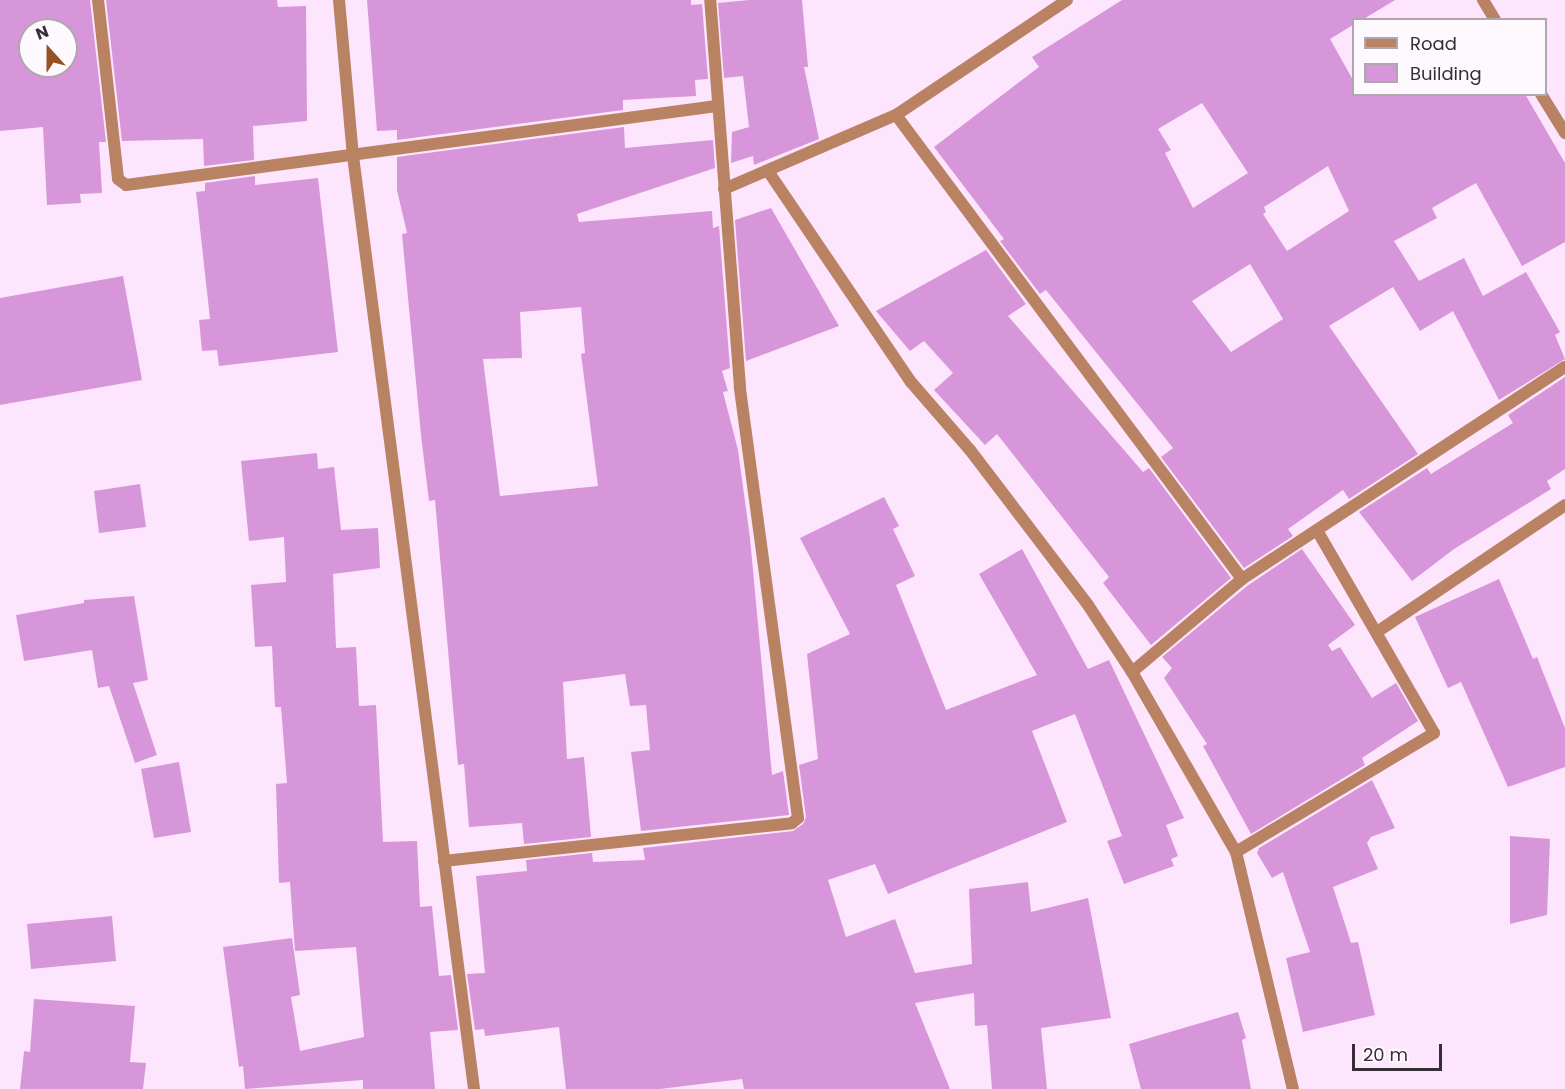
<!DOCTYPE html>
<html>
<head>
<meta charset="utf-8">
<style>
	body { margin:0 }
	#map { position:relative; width:1565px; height:1089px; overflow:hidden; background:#fde5fd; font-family:Poppins,sans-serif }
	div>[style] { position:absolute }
	.building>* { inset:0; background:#d896da }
	.minor>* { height:12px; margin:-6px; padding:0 6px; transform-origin:6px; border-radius:6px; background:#b98363 }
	span { translate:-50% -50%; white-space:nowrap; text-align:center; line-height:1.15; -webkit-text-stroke:5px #fef9fe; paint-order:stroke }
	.legend { position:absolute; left:1352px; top:18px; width:195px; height:78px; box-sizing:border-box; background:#fef9fe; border:2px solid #aea7ae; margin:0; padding:8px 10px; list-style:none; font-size:18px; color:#362d36 }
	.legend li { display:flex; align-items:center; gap:12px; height:30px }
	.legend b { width:30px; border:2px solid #aea7ae }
	.north { position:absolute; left:18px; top:18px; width:60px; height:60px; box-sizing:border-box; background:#fef9fe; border:2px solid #aea7ae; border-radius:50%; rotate:339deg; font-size:16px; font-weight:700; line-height:24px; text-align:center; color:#362d36 }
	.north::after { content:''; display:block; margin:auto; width:21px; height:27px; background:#955024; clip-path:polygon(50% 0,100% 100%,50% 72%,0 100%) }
	.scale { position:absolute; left:1352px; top:1044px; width:90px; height:27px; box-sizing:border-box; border:3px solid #362d36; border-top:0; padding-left:8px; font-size:18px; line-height:21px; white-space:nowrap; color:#362d36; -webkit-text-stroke:4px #fef9fe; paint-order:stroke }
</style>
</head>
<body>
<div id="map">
	<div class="building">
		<div style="clip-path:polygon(evenodd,0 0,90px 0,106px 142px,99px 142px,102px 193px,80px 194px,81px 203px,47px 205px,43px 127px,0 131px,0 0,30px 30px,66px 30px,66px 66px,30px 66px,30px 30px)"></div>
		<div style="clip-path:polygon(106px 0,277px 0,278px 7px,306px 6px,307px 121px,253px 126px,254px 160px,204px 166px,203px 139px,122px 141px)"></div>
		<div style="clip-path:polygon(367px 0,691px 0,691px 5px,702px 4px,708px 79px,695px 80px,696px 96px,623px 100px,623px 110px,397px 140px,397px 130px,377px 131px)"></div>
		<div style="clip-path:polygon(749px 0,802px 0,808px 67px,804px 67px,819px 139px,754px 165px,753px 156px,731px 163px,732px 132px,749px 127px,743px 76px,724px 78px,718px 3px)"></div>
		<div style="clip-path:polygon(evenodd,1122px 0,1395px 0,1362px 20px,1353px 20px,1353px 25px,1330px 39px,1353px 80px,1353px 94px,1525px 94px,1565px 163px,1565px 242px,1522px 266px,1476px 183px,1432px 208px,1437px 218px,1394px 241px,1419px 281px,1464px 258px,1483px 296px,1526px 272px,1560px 332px,1555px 335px,1565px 359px,1499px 400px,1453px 311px,1420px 331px,1393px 287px,1329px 326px,1418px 454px,1349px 499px,1343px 490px,1288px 529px,1293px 536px,1244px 568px,1161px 457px,1173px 448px,1046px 290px,1040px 294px,1000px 241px,1004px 239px,934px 147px,1039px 67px,1032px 57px,1122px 0,1202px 103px,1248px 173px,1193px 208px,1165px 153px,1171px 150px,1158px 129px,1202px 103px,1122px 0,1328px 166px,1349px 211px,1287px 251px,1263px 214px,1266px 212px,1264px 207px,1328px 166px,1122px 0,1250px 264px,1283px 319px,1231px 352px,1192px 301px,1250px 264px)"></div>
		<div style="clip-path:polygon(evenodd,624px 127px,625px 148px,713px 140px,715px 168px,577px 214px,579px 222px,712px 211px,713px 228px,719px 226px,730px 368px,722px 371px,728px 391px,723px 392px,738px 450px,750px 538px,772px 775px,783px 771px,789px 815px,641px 831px,631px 752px,650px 750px,646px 705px,630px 706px,625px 674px,563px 682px,567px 759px,584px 757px,591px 837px,524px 844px,522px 823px,469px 827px,464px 764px,458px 765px,435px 500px,429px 501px,421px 435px,402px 234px,407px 233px,397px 190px,397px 157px,624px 127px,581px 307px,585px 353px,581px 354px,598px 486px,500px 496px,483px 359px,522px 358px,520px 312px,581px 307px)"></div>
		<div style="clip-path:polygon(255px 176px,255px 185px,318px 178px,338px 352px,219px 366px,217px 350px,202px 351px,199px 320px,210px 319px,196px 192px,205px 191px,205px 183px)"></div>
		<div style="clip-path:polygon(771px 208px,839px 326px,746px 361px,735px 220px)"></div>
		<div style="clip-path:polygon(986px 250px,1026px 304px,1008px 316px,1143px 472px,1149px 468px,1231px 578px,1151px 645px,1103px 583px,1109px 577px,997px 434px,985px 445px,934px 390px,953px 373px,924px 341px,910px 351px,876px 311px)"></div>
		<div style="clip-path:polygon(123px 276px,142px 380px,0 405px,0 298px)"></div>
		<div style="clip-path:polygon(1565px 377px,1565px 469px,1547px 481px,1551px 489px,1454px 549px,1412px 581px,1359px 512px,1427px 468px,1431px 474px,1513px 423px,1508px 415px)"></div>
		<div style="clip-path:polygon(317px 453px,318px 469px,334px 467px,341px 530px,378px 528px,380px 568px,333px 574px,336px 648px,356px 647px,359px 706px,376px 705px,383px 842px,417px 841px,420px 907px,432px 906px,439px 976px,451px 975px,458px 1030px,430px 1032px,435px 1089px,363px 1089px,363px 1080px,245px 1089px,243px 1066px,239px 1067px,223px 947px,292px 938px,300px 995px,291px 997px,300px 1051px,364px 1037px,356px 947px,295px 951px,290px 882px,279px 883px,276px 784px,287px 783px,281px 707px,275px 707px,272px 646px,255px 647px,251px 585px,286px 582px,284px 537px,249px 541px,241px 461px)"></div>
		<div style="clip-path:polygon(140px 484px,146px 527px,99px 533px,94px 491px)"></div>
		<div style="clip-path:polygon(884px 497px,899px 526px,893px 529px,915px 576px,896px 585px,946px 710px,1037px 675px,979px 574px,1022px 549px,1088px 669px,1109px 660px,1184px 818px,1166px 825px,1178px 856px,1171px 859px,1174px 866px,1124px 884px,1107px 841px,1122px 836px,1075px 714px,1032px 731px,1067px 822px,888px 894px,875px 864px,828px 880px,846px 937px,895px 919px,915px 973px,972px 964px,969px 889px,1028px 882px,1031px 912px,1088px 898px,1111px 1018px,1041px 1028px,1047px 1089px,992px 1089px,987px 1025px,975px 1026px,974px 993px,915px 1003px,950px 1089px,744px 1089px,742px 1079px,660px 1089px,566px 1089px,559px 1027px,485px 1036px,484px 1029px,475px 1030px,467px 974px,485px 973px,476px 876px,527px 871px,526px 860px,592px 853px,593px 862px,645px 860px,643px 848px,793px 831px,803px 824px,806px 817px,799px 765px,818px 759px,807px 654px,850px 634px,800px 538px)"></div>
		<div style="clip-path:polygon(1302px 549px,1355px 625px,1328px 645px,1332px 651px,1340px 647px,1372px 698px,1396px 683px,1418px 721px,1362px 758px,1365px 765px,1251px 834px,1203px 746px,1207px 744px,1164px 678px,1172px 668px,1162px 657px,1247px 586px)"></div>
		<div style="clip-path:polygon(1499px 579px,1533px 659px,1537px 657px,1565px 728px,1565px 767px,1508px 787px,1461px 682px,1448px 688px,1415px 617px)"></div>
		<div style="clip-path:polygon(134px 596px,148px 680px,133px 683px,157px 755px,135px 763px,109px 686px,98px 688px,92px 650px,24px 661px,16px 615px,84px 603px,84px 600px)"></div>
		<div style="clip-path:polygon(179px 762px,191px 832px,154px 838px,141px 769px)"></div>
		<div style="clip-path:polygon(1372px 780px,1395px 828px,1371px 837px,1367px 843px,1378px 869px,1333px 887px,1351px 943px,1358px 942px,1375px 1015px,1303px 1032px,1286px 958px,1310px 952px,1283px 872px,1272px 878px,1257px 853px,1259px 848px)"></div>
		<div style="clip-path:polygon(1510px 836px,1550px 839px,1547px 915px,1510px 924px)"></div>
		<div style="clip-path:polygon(112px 916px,116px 961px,31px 969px,27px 924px)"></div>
		<div style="clip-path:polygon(34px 999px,135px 1006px,130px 1062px,146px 1063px,143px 1089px,20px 1089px,24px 1051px,30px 1052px)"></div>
		<div style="clip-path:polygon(1238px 1012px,1246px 1038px,1242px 1040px,1251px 1089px,1141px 1089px,1129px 1044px)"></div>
	</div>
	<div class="minor">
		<div style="left:98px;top:0;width:180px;rotate:83.6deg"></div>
		<div style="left:118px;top:179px;width:10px;rotate:37deg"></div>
		<div style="left:126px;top:185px;width:596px;rotate:-7.61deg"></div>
		<div style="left:339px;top:0;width:157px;rotate:84.9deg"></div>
		<div style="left:353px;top:156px;width:941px;rotate:82.61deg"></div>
		<div style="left:1483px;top:0;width:23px;rotate:59deg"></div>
		<div style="left:1541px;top:94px;width:46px;rotate:58.4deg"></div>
		<div style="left:896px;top:115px;width:579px;rotate:53.29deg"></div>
		<div style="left:768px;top:171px;width:255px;rotate:55.9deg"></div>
		<div style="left:911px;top:382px;width:90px;rotate:49.1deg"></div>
		<div style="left:970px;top:450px;width:195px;rotate:52.7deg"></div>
		<div style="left:1088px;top:605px;width:80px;rotate:56.7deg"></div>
		<div style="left:1132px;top:672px;width:208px;rotate:60deg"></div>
		<div style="left:1236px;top:852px;width:244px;rotate:76.5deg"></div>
		<div style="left:724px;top:189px;width:187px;rotate:-23.3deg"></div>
		<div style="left:896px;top:115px;width:206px;rotate:-33.9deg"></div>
		<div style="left:1377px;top:632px;width:227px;rotate:-34deg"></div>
		<div style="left:1132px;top:672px;width:144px;rotate:-40.2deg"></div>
		<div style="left:1242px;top:579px;width:386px;rotate:-33.3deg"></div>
		<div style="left:1236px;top:852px;width:231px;rotate:-31deg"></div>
		<div style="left:1434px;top:733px;width:234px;rotate:-120deg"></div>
		<div style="left:444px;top:861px;width:350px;rotate:-6.2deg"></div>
		<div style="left:792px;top:823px;width:8px;rotate:-40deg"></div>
		<div style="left:798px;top:818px;width:435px;rotate:-97.7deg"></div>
		<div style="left:740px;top:387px;width:388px;rotate:-94.4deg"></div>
	</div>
	<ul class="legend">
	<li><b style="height:8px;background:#b98363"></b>Road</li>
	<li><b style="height:16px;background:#d896da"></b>Building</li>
	</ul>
	<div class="north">N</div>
	<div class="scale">20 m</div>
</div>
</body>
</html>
